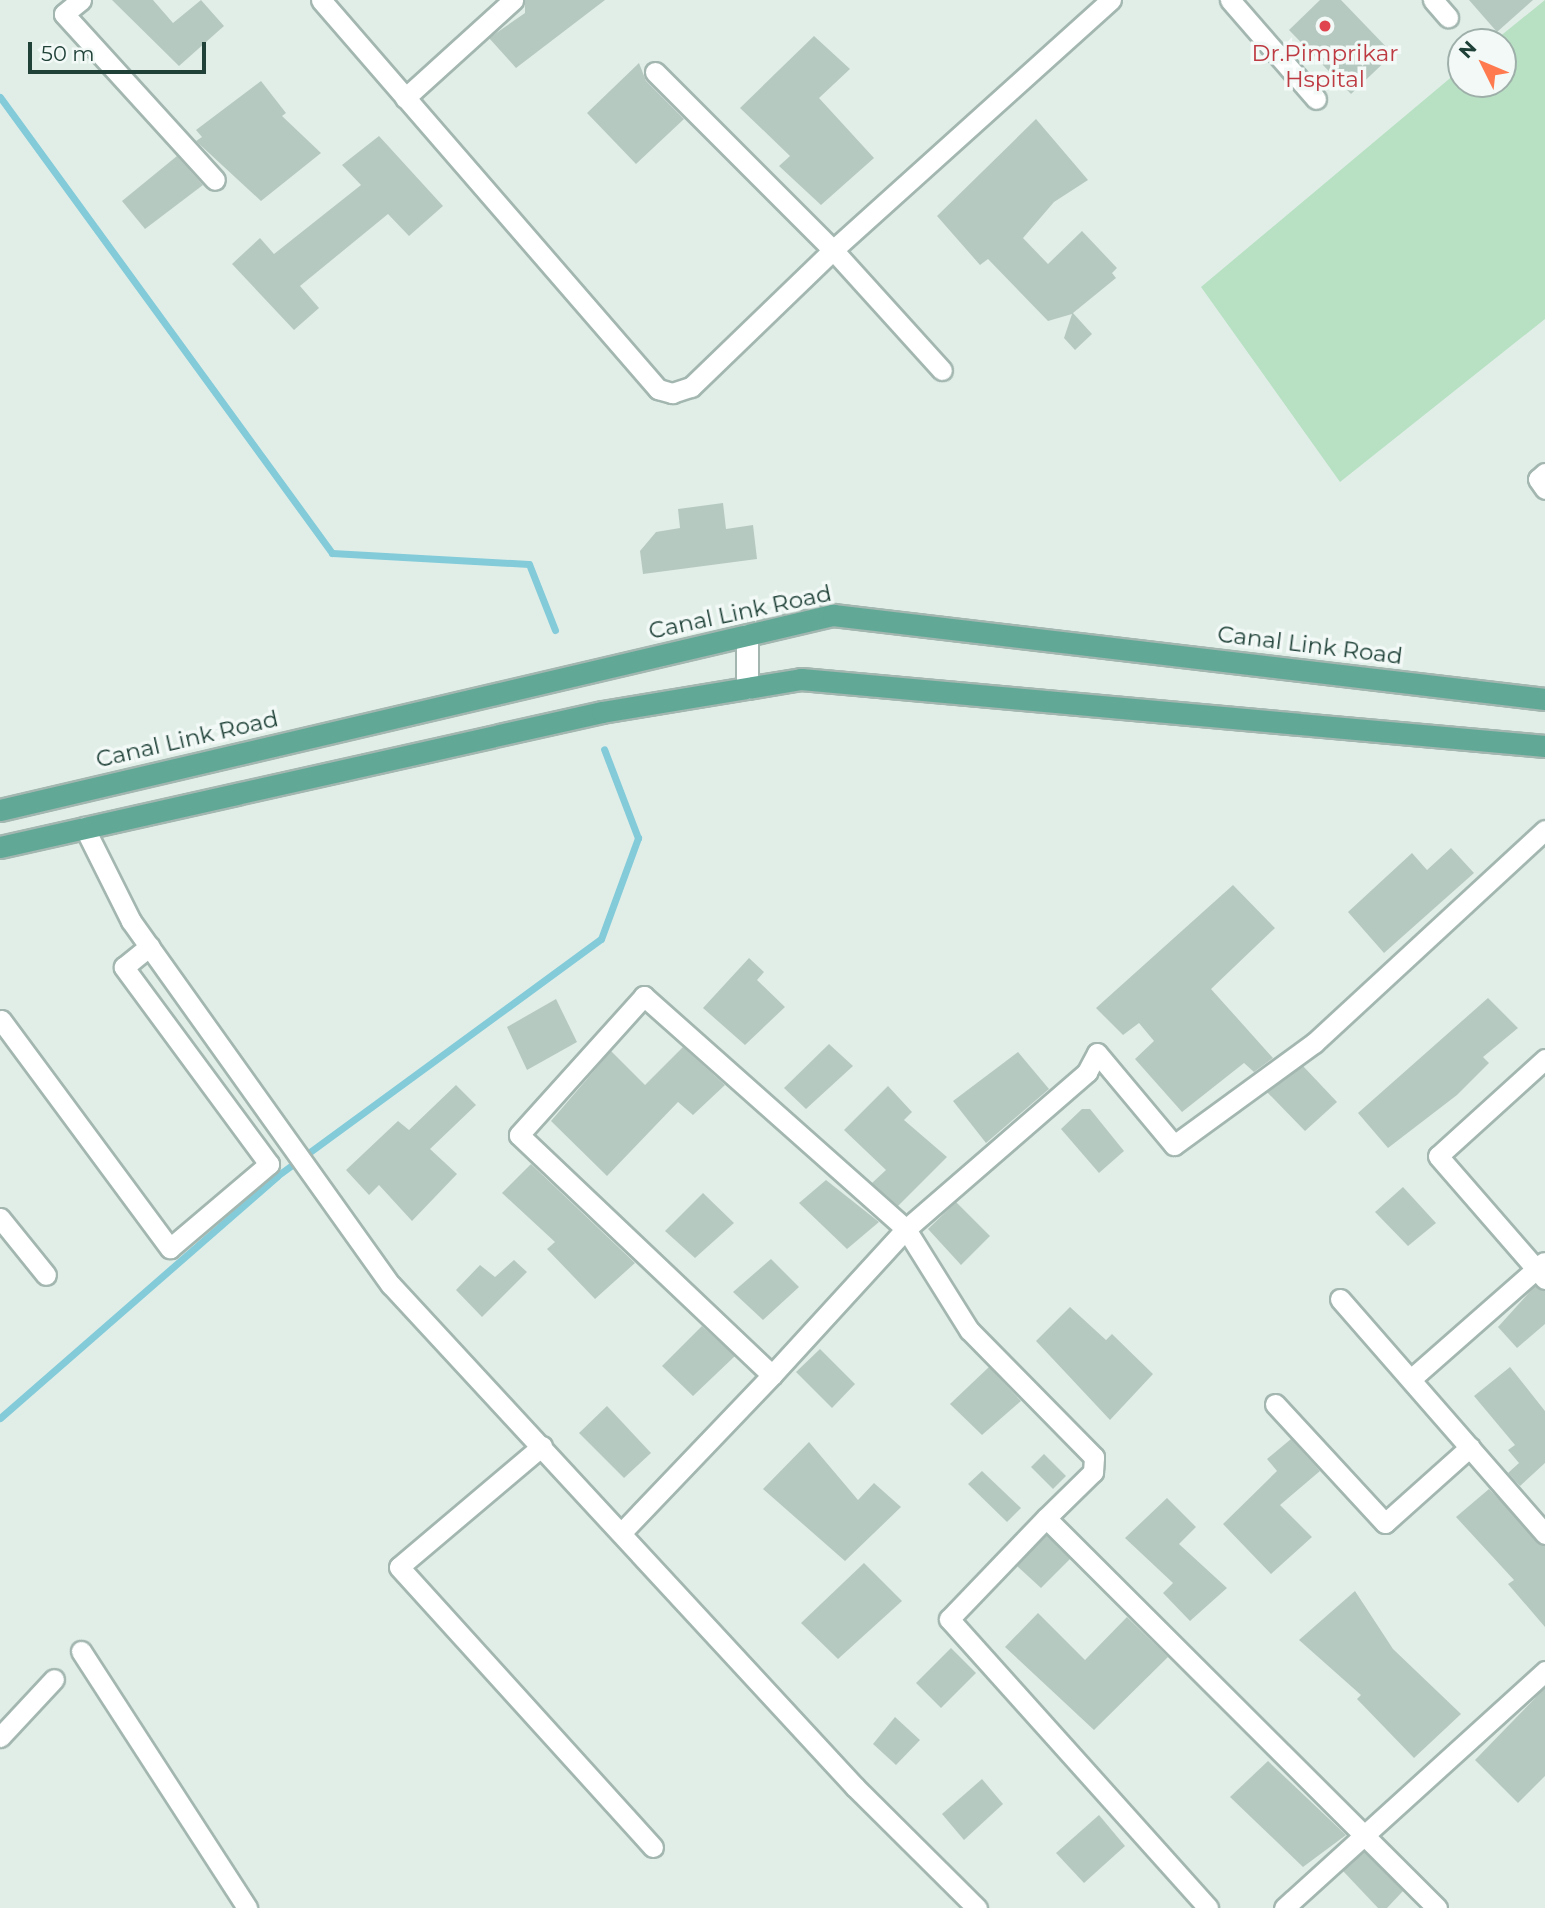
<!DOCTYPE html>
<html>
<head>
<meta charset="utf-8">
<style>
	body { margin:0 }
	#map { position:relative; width:1545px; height:1908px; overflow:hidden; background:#e1eee8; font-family:Montserrat,sans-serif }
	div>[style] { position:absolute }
	.green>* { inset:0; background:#b8e1c3 }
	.stream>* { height:7px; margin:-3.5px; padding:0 3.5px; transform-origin:3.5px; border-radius:3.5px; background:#83cbd9 }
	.building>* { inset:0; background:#b6c9c1 }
	.roads { filter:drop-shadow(2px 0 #a3b7b0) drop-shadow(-2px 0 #a3b7b0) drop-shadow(0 2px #a3b7b0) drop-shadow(0 -2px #a3b7b0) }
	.minor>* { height:19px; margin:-9.5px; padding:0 9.5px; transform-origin:9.5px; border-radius:9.5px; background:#fff }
	.secondary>* { height:21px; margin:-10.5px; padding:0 10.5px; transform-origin:10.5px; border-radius:10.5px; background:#fff }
	.primary>* { height:21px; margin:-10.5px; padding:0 10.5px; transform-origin:10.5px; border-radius:10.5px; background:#61a896 }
	.dots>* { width:19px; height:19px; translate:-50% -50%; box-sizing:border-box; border:4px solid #f2f9f6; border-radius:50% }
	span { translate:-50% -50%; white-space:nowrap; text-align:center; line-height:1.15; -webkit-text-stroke:7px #f2f9f6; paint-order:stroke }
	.health-label { font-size:23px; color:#be3a42 }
	.street-label { font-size:23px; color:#1f4138 }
	.north { position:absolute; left:1447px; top:28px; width:70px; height:70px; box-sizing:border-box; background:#f2f9f6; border:2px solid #9eafaa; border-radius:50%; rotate:313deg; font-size:19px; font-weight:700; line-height:28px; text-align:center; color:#1f4138 }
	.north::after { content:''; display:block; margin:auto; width:24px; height:32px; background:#ff7a4e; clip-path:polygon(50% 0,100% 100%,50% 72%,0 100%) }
	.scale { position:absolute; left:28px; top:42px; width:178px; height:32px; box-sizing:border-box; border:4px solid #1f4138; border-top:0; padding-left:9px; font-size:21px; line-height:24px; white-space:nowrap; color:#1f4138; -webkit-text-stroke:5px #f2f9f6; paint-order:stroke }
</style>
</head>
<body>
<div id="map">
	<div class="green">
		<div style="clip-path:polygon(1545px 0,1545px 319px,1340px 482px,1201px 287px,1461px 69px,1461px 84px,1503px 84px,1503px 42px,1493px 42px)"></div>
	</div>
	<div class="stream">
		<div style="left:0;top:97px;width:564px;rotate:53.94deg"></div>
		<div style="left:332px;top:553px;width:197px;rotate:3.2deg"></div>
		<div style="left:529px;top:564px;width:71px;rotate:68.5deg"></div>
		<div style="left:0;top:1418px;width:368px;rotate:-41.1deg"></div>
		<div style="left:277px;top:1176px;width:401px;rotate:-36.2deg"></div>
		<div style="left:601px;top:939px;width:108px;rotate:-69.9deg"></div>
		<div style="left:638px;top:838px;width:95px;rotate:-110.9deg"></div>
	</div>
	<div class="building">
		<div style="clip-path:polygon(112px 0,153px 0,173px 23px,201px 0,224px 26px,179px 66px)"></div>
		<div style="clip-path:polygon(525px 0,605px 0,516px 68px,489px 38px,525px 13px)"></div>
		<div style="clip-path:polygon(1320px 0,1341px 0,1393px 54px,1351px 94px,1289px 30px)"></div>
		<div style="clip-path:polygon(1469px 0,1533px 0,1497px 32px)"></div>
		<div style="clip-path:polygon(814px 36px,850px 69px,819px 98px,874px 158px,821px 205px,779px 166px,790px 156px,740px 108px)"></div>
		<div style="clip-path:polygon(639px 63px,646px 81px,684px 119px,636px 164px,587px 113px)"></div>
		<div style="clip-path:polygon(261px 81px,286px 113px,282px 116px,321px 153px,261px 201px,196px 141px,202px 137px,196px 130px)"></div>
		<div style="clip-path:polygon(1036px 119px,1088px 180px,1054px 202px,1023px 238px,1048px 264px,1082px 231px,1117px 268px,1112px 273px,1116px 278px,1073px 313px,1092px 334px,1075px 350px,1064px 338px,1072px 314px,1048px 321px,988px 259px,980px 265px,937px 216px)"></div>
		<div style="clip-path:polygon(379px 136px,443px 206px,409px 236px,388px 214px,300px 286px,319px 308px,294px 330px,232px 264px,260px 238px,274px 254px,361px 185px,342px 165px)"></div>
		<div style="clip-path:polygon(177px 156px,203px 185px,145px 229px,122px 201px)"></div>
		<div style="clip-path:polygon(723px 503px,726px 529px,753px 525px,757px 559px,643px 574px,640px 551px,656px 532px,680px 528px,678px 509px)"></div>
		<div style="clip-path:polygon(1451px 848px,1474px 873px,1384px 953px,1348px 912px,1412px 853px,1427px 870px)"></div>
		<div style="clip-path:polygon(1233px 885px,1275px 928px,1211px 989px,1273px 1058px,1254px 1072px,1244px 1063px,1182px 1112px,1135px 1059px,1154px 1041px,1139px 1023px,1123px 1035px,1096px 1008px)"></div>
		<div style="clip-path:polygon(749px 958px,764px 972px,757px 980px,785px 1007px,745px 1045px,703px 1008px)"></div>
		<div style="clip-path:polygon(1488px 998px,1518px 1028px,1483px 1057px,1489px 1063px,1457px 1095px,1388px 1148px,1358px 1113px)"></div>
		<div style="clip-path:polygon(556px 999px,577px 1042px,527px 1070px,507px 1027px)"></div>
		<div style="clip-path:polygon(829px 1044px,853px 1066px,806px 1109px,784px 1088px)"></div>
		<div style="clip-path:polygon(683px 1047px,725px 1085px,693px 1115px,678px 1102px,607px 1176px,551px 1121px,611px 1051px,645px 1085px)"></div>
		<div style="clip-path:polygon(1018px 1052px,1049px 1089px,986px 1143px,953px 1101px)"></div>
		<div style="clip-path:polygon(1303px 1066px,1337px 1102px,1305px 1131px,1267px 1092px)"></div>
		<div style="clip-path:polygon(456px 1085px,476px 1105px,430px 1149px,457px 1174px,412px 1221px,379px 1185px,369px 1195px,346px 1170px,398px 1121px,409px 1130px)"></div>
		<div style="clip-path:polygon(888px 1086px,912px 1112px,904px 1120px,947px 1157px,898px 1206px,872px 1183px,886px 1170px,844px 1130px)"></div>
		<div style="clip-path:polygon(1082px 1109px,1090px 1109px,1124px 1151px,1099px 1173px,1061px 1129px)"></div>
		<div style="clip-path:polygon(531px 1164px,635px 1263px,595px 1299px,547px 1249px,555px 1242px,502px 1193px)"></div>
		<div style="clip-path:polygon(826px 1180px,879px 1222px,847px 1249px,799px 1203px)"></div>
		<div style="clip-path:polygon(1403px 1187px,1436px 1223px,1408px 1246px,1375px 1212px)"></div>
		<div style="clip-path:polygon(703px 1193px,734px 1223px,695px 1258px,665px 1231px)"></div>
		<div style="clip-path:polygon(956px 1202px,990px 1236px,961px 1265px,928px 1229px)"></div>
		<div style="clip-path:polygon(771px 1259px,799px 1287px,763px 1320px,733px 1292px)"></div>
		<div style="clip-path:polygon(514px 1260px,527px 1272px,482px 1317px,456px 1290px,480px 1265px,495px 1277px)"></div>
		<div style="clip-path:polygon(1535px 1286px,1545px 1291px,1545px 1324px,1517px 1348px,1498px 1327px)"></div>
		<div style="clip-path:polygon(1070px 1307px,1106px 1340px,1112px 1334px,1153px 1374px,1110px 1420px,1036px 1341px)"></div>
		<div style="clip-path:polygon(702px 1326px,735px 1356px,693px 1396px,662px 1366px)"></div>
		<div style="clip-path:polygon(820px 1349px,855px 1384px,832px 1408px,796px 1372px)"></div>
		<div style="clip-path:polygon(989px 1367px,1021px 1401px,982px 1435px,950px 1404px)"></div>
		<div style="clip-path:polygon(1510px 1367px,1545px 1411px,1545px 1463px,1520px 1486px,1508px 1473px,1519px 1463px,1508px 1450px,1515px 1445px,1474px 1396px)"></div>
		<div style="clip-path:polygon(607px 1406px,651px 1453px,624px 1478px,579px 1433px)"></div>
		<div style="clip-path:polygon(1291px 1439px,1320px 1471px,1280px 1505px,1312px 1537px,1271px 1574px,1223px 1524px,1277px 1471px,1267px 1459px)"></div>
		<div style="clip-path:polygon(809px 1442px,858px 1500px,874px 1483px,901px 1507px,845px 1561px,763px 1489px)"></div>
		<div style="clip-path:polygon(1044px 1454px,1066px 1476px,1053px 1489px,1031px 1467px)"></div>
		<div style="clip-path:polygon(982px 1471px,1021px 1508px,1007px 1522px,968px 1484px)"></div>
		<div style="clip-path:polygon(1489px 1489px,1545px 1546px,1545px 1627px,1508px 1584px,1514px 1580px,1456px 1517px)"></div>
		<div style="clip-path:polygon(1167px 1498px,1196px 1527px,1179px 1544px,1227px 1588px,1190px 1621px,1163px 1593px,1173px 1583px,1125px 1538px)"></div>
		<div style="clip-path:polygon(1046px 1535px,1070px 1559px,1041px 1588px,1017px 1566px)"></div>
		<div style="clip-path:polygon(864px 1563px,902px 1601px,838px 1659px,801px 1623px)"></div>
		<div style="clip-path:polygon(1355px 1591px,1393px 1649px,1461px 1714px,1414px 1758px,1357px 1699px,1361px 1695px,1299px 1640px)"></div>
		<div style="clip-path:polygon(1038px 1613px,1085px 1660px,1127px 1617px,1168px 1657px,1094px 1730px,1005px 1647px)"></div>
		<div style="clip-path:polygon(951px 1648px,976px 1673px,941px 1708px,916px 1683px)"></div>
		<div style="clip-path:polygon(1545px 1688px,1545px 1776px,1518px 1803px,1475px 1760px)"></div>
		<div style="clip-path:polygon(895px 1717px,920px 1740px,896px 1765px,873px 1744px)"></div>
		<div style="clip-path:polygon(1268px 1761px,1346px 1835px,1303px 1867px,1230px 1797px)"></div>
		<div style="clip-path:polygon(982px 1779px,1003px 1804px,964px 1840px,942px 1814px)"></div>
		<div style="clip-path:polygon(1099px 1815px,1125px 1846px,1084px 1883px,1056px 1853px)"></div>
		<div style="clip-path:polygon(1364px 1852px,1403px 1891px,1387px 1908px,1378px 1908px,1343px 1871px)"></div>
	</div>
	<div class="roads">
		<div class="minor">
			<div style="left:81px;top:0;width:22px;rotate:141deg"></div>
			<div style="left:64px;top:14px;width:224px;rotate:47.7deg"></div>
			<div style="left:321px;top:0;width:515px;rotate:49.1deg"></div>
			<div style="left:658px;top:389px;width:15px;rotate:16deg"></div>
			<div style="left:672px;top:393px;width:20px;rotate:-18deg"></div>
			<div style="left:691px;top:387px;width:197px;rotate:-44deg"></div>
			<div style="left:833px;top:250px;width:374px;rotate:-42deg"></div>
			<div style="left:1230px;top:0;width:131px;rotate:49deg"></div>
			<div style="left:1433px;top:0;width:23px;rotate:49deg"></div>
			<div style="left:655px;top:72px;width:252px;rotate:45deg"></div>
			<div style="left:833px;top:250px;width:162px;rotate:47.8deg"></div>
			<div style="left:405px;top:98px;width:146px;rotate:-42.2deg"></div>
			<div style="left:1545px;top:473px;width:9px;rotate:139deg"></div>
			<div style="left:1538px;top:479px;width:12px;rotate:55deg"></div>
			<div style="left:84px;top:827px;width:105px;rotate:63.4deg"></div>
			<div style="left:131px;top:921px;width:447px;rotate:54.5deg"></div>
			<div style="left:391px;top:1285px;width:684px;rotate:47.25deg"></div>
			<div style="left:855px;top:1787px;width:172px;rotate:44.8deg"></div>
			<div style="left:1px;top:1020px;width:284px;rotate:53.5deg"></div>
			<div style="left:170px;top:1248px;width:130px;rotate:-40.3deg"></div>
			<div style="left:269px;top:1164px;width:245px;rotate:-126.4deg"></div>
			<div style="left:124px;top:967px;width:33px;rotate:-39deg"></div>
			<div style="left:1545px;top:1059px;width:144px;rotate:137.8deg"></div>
			<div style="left:1438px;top:1156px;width:163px;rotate:49deg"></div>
			<div style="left:0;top:1218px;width:73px;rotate:51.1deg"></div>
			<div style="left:1340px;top:1299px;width:312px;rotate:48.9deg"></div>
			<div style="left:1411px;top:1379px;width:177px;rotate:-41.3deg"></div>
			<div style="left:1275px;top:1404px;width:162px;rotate:47.3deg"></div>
			<div style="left:1385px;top:1523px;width:114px;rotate:-41.8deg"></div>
			<div style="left:542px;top:1446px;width:187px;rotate:139.8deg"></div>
			<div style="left:399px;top:1567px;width:378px;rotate:47.8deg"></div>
			<div style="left:1046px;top:1518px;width:140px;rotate:133.8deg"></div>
			<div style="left:949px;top:1619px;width:388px;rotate:48.1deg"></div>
			<div style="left:622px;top:1532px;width:217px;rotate:-46.3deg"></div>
			<div style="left:81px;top:1651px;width:306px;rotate:57.1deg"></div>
			<div style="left:0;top:1737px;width:79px;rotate:-47deg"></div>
			<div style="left:1284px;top:1908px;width:353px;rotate:-42.2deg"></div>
			<div style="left:1437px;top:1908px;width:552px;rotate:-135.07deg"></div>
			<div style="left:1046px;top:1518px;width:66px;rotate:-44.4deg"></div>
			<div style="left:1093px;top:1472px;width:15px;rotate:-86deg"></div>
			<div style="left:1094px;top:1457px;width:178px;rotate:-134.5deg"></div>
			<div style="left:969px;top:1330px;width:119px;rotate:-122deg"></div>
			<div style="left:906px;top:1229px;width:351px;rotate:-138.4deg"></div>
			<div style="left:644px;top:996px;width:187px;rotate:132deg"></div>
			<div style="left:519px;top:1135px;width:349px;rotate:43.5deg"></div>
			<div style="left:772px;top:1375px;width:198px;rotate:-47.5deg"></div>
			<div style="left:906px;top:1229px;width:240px;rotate:-40.9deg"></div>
			<div style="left:1087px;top:1072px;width:21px;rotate:-62deg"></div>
			<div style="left:1097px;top:1053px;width:120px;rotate:50.1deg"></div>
			<div style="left:1174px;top:1145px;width:173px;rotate:-36.1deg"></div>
			<div style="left:1314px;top:1043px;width:314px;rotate:-42.7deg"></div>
		</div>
		<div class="secondary">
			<div style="left:747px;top:635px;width:53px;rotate:90deg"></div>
		</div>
		<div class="primary">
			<div style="left:0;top:810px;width:856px;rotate:-13.18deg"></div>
			<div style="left:833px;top:615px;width:717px;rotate:6.73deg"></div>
			<div style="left:0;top:847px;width:617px;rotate:-12.64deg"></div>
			<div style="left:602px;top:712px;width:202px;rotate:-9.4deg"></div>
			<div style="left:801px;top:679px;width:747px;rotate:5.15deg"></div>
		</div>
	</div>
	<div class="dots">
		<div style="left:1325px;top:26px;background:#e0444e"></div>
	</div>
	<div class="health-label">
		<span style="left:1325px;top:66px">Dr.Pimprikar<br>Hspital</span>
	</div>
	<div class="street-label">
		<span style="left:740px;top:612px;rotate:-12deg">Canal Link Road</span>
		<span style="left:1310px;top:645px;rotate:7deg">Canal Link Road</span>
		<span style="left:187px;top:739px;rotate:-13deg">Canal Link Road</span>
	</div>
	<div class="north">N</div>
	<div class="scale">50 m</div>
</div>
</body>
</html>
